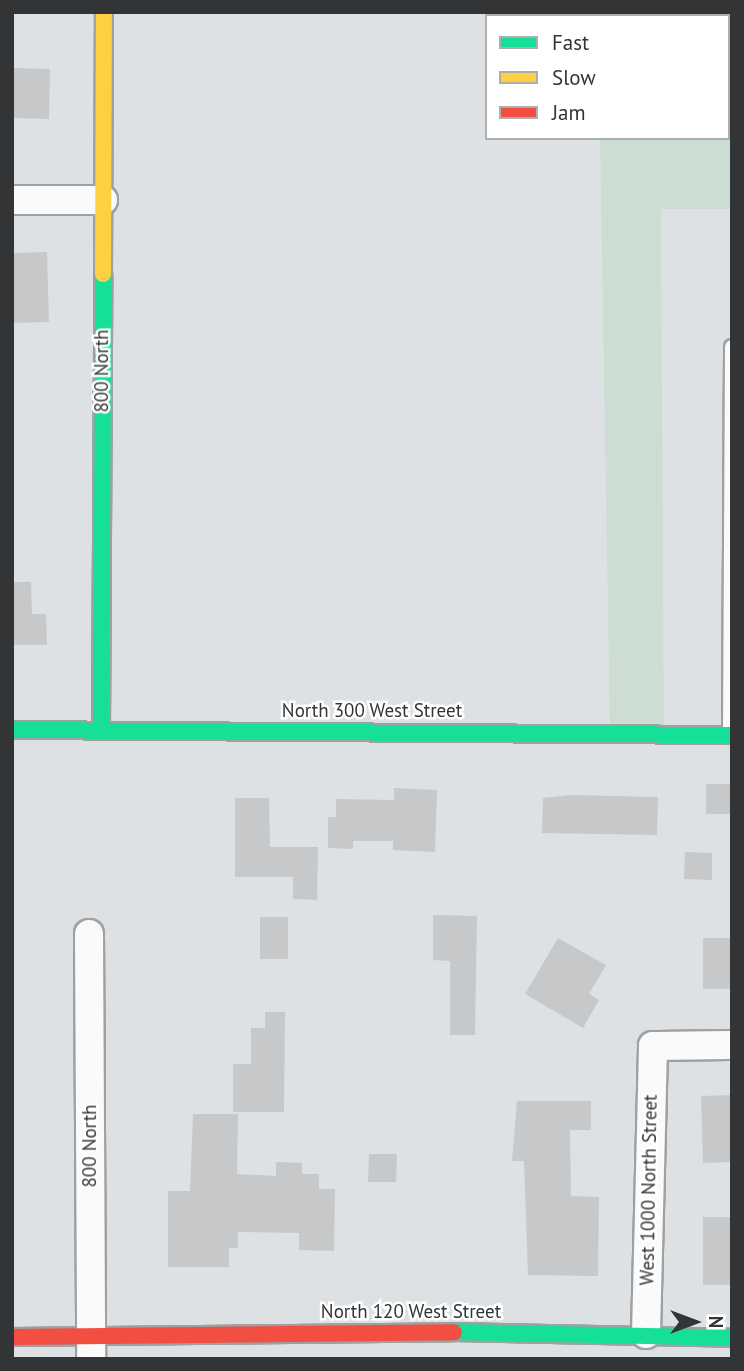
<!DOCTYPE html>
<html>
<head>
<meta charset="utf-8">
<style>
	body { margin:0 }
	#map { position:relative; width:744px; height:1371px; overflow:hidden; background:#dee1e3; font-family:"PT Sans",sans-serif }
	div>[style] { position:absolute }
	.green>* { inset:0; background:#ccded4 }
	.building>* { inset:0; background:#c7c8c9 }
	.roads { filter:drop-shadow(2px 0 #9ea0a1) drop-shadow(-2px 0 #9ea0a1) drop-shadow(0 2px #9ea0a1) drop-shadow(0 -2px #9ea0a1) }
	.lane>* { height:14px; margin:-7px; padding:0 7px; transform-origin:7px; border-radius:7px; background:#fafafb }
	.street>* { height:28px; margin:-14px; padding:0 14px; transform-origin:14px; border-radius:14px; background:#fafafb }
	.fast>* { height:16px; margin:-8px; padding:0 8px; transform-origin:8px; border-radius:8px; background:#16e098 }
	.slow>* { height:16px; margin:-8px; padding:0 8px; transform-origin:8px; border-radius:8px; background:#ffcf43 }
	.jam>* { height:16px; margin:-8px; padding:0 8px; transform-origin:8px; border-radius:8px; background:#f24e42 }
	span { translate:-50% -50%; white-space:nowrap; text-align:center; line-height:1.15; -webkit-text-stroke:5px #fff; paint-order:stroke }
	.street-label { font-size:19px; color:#323435 }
	.frame { position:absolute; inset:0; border:14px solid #323435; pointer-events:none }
	.legend { position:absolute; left:485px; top:14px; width:245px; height:126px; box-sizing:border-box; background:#fff; border:2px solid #adaeae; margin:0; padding:9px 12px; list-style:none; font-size:21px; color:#323435 }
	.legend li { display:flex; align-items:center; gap:14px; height:35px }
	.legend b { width:35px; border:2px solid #adaeae }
	.north { position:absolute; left:660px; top:1287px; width:70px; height:70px; -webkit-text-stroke:5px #fff; paint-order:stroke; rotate:90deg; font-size:19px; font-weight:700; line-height:28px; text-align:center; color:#323435 }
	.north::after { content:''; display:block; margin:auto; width:24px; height:32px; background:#323435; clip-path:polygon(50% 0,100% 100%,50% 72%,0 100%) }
</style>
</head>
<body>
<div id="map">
	<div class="green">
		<div style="clip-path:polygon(597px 12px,732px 12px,732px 209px,661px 209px,664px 734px,610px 734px,600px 138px,728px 138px,728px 16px)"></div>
	</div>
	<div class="building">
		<div style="clip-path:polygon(12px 68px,50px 69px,49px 119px,12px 118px)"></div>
		<div style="clip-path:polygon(47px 252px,49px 322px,14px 323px,12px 253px)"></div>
		<div style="clip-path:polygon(12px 582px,31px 582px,32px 614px,46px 614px,47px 645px,12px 645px)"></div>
		<div style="clip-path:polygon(706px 784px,732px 784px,732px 814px,706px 814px)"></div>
		<div style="clip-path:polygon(394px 788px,437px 790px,435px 852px,393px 850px,393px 841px,353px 841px,353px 849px,328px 848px,328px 817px,336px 817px,336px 799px,394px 800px)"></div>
		<div style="clip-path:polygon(570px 795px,658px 797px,657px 835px,542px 833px,543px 798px)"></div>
		<div style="clip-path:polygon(235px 798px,269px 798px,270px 847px,318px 847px,317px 900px,293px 899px,293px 877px,235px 877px)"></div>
		<div style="clip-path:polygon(685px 852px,712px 853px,712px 880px,684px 879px)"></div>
		<div style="clip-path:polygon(433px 915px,477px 916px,475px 1035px,450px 1035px,450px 961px,433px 960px)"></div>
		<div style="clip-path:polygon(260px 917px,288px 917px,288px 959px,260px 959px)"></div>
		<div style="clip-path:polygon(558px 938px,606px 965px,589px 994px,599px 1000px,583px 1028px,525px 994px)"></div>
		<div style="clip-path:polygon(703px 938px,732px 938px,732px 989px,703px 989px)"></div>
		<div style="clip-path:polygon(265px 1012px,285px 1012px,284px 1112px,233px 1112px,233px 1064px,251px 1064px,251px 1028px,265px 1028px)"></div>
		<div style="clip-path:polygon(732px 1095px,732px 1162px,703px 1163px,701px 1096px)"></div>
		<div style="clip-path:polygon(517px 1101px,591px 1101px,591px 1130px,570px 1130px,571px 1196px,599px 1197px,598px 1276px,528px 1275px,524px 1161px,512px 1161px)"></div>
		<div style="clip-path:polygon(193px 1114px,238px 1114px,237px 1174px,276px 1176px,276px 1162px,302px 1163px,302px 1174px,319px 1174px,319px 1189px,335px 1189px,334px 1251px,299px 1250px,299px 1233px,238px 1232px,238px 1248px,229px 1248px,229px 1267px,168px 1267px,168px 1191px,190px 1191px)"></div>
		<div style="clip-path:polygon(369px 1154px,397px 1154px,396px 1182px,368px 1182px)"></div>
		<div style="clip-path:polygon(703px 1217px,732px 1217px,732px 1285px,703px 1285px)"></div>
	</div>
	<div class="roads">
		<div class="lane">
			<div style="left:730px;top:734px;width:387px;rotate:-89.7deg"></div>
		</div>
		<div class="street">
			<div style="left:12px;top:200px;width:91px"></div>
			<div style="left:89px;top:934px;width:425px;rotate:89.7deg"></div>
			<div style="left:646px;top:1334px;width:288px;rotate:-88.6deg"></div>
			<div style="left:653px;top:1046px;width:79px;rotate:-0.7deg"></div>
		</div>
		<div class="fast">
			<div style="left:12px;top:730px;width:720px;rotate:0.4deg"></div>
			<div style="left:101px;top:730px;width:456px;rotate:-89.7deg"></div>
			<div style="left:454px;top:1332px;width:278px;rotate:1.2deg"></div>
		</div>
		<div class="slow">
			<div style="left:103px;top:274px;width:262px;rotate:-89.8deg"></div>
		</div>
		<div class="jam">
			<div style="left:12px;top:1337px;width:442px;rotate:-0.6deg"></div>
		</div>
	</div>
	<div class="street-label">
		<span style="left:102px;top:371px;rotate:-90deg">800 North</span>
		<span style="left:372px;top:711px">North 300 West Street</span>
		<span style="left:90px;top:1146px;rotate:-90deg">800 North</span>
		<span style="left:649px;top:1190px;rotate:-89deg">West 1000 North Street</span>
		<span style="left:411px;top:1312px">North 120 West Street</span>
	</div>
	<div class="frame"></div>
	<ul class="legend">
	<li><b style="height:9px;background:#16e098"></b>Fast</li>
	<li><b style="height:9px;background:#ffcf43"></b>Slow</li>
	<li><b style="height:9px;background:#f24e42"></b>Jam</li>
	</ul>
	<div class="north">N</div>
</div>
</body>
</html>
